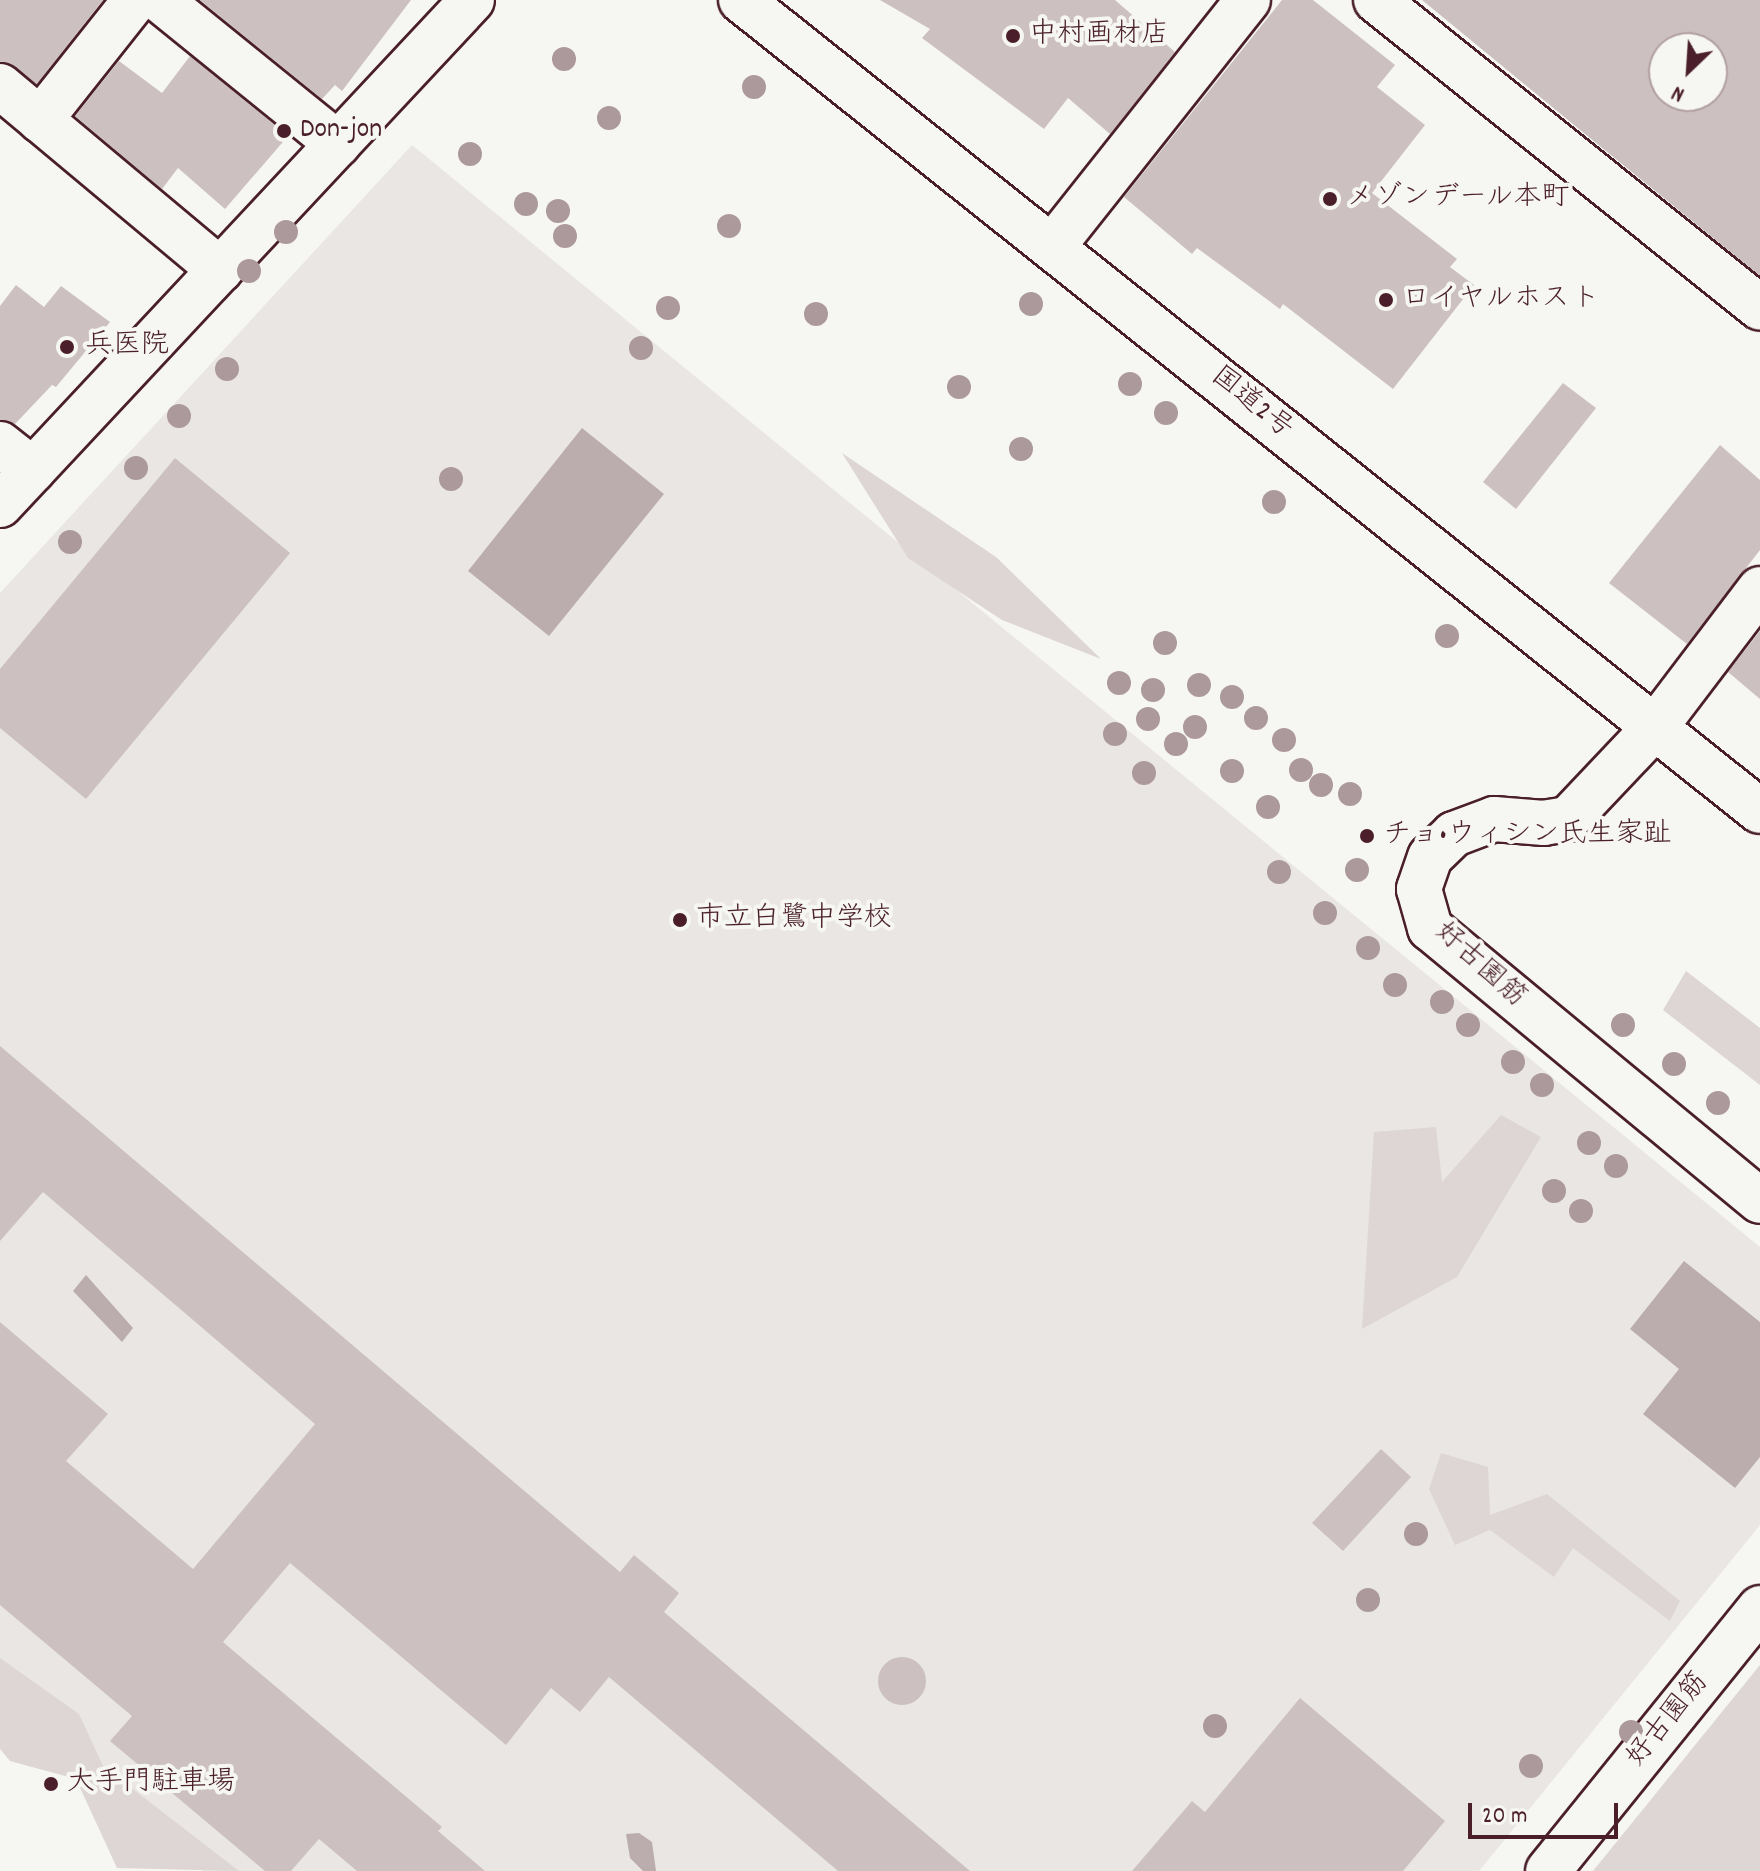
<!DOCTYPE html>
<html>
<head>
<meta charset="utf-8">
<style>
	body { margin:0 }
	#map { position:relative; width:1760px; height:1871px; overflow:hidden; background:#f6f6f2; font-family:Dekko,"Klee One",sans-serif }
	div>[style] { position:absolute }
	.built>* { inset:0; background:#e9e6e3 }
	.green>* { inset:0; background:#ddd6d5 }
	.water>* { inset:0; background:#bbadae }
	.building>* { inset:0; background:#ccc1c0 }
	.round { border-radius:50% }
	.roads { filter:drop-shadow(2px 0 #4a1f2b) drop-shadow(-2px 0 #4a1f2b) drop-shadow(0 2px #4a1f2b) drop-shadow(0 -2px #4a1f2b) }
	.minor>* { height:44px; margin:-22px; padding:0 22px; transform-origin:22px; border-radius:22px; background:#f6f6f2 }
	.highway>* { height:44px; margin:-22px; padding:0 22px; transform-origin:22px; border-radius:22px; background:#f6f6f2 }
	.trees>* { width:24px; height:24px; margin:-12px; border-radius:50%; background:#ac999c }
	.dots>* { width:22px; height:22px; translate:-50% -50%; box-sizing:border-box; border:4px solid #f6f6f2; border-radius:50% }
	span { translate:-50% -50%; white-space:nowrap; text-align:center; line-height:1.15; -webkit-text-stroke:8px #f6f6f2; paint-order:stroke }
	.poi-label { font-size:28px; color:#4a1f2b }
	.left { translate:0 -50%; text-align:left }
	.street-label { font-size:28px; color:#4a1f2b }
	.north { position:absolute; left:1648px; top:32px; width:80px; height:80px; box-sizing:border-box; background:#f6f6f2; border:2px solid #b1a0a2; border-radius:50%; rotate:205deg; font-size:22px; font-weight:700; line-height:32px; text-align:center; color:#4a1f2b }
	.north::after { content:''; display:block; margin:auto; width:28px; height:36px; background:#4a1f2b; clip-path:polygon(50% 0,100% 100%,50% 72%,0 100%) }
	.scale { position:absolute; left:1468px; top:1803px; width:150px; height:36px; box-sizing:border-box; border:4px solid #4a1f2b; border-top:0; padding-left:10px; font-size:24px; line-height:28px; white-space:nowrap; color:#4a1f2b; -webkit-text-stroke:6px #f6f6f2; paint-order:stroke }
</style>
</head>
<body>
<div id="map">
	<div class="built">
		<div style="clip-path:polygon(412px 145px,1760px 1247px,1760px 1525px,1479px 1871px,203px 1871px,0 1697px,0 593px)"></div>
	</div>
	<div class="green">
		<div style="clip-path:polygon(842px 453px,996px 557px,1101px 659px,1002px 620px,908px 558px)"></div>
		<div style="clip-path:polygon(1686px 971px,1760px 1028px,1760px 1085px,1663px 1010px)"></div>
		<div style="clip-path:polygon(1501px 1115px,1541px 1137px,1457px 1277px,1362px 1329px,1374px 1132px,1436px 1127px,1442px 1182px)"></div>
		<div style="clip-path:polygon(1441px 1453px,1488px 1467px,1490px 1515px,1547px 1494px,1680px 1601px,1670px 1621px,1573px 1548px,1554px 1577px,1490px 1530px,1455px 1545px,1429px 1489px)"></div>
		<div style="clip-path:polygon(0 1658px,79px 1714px,103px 1766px,239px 1871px,117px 1868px,76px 1779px,10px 1761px,0 1749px)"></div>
		<div style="clip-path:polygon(1760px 1665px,1760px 1871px,1593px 1871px)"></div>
	</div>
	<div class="water">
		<div style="clip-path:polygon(582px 428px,664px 494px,549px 636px,468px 571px)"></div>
		<div style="clip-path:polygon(1684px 1261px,1760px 1322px,1760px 1457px,1735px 1488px,1643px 1414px,1679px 1369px,1630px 1329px)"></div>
		<div style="clip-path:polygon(86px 1275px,133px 1328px,122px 1342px,73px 1291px)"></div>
		<div style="clip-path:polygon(639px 1833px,652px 1842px,656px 1871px,643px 1871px,630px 1858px,626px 1834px)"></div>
	</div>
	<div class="building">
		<div style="clip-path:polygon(0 0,103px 0,37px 84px,0 62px)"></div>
		<div style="clip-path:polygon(200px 0,411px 0,342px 91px,335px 85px,322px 99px)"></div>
		<div style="clip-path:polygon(880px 0,1115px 0,1175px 52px,1110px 134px,1068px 98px,1044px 129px,922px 38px,930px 29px)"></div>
		<div style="clip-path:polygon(1282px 0,1313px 0,1395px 65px,1377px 87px,1425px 125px,1372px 193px,1457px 259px,1450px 267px,1474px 285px,1393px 389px,1283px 304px,1280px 309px,1197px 248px,1192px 254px,1124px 197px)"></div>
		<div style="clip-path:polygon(evenodd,1422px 0,1760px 0,1760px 276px,1585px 134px,1422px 0,1664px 48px,1712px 48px,1712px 96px,1664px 96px,1664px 48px)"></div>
		<div style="clip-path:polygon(190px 56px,288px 136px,225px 209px,178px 168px,162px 189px,75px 116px,119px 61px,162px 93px)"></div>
		<div style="clip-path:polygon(16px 285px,44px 307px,61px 286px,110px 322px,56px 387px,52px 385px,15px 424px,0 420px,0 306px)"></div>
		<div style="clip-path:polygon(1563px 383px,1596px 408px,1516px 509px,1483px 482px)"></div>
		<div style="clip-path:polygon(1720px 445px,1760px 480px,1760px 550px,1687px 644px,1609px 583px)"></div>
		<div style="clip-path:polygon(175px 458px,290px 553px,86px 799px,0 728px,0 669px)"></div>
		<div style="clip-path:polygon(1760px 631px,1760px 699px,1728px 672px)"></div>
		<div style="clip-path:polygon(0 1046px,620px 1572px,634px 1555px,679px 1593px,664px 1612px,970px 1871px,838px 1871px,609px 1677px,580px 1712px,551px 1688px,506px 1745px,290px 1563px,223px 1642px,442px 1827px,438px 1831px,485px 1871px,357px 1871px,319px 1839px,291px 1871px,265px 1871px,110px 1741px,132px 1716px,0 1605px,0 1322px,108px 1414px,66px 1461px,193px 1569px,315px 1424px,43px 1192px,0 1241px)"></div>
		<div style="clip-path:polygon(1381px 1449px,1411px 1477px,1343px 1551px,1312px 1523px)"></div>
		<div class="round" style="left:878px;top:1657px;width:48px;height:48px"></div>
		<div style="clip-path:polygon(1300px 1698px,1445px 1821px,1403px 1871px,1132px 1871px,1192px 1801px,1205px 1812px)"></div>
	</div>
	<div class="roads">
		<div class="minor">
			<div style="left:160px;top:0;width:229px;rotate:39deg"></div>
			<div style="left:1376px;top:0;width:492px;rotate:38.7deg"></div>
			<div style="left:0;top:86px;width:287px;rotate:39.9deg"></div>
			<div style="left:40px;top:120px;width:153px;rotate:-51.6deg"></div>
			<div style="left:1053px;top:246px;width:314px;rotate:-51.6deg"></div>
			<div style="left:0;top:444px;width:42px;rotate:38.2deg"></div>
			<div style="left:0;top:505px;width:691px;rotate:-46.93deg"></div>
			<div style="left:1760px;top:589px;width:172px;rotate:127.2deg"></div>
			<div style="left:1656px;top:726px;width:128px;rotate:133.4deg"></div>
			<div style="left:1568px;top:819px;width:24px;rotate:171deg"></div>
			<div style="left:1544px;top:823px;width:50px;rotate:-175.4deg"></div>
			<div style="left:1494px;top:819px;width:43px;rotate:159.4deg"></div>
			<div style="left:1454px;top:834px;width:33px;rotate:136deg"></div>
			<div style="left:1430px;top:857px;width:34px;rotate:109deg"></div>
			<div style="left:1419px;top:889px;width:41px;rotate:74.2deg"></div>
			<div style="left:1430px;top:928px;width:428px;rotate:39.6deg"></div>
			<div style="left:1548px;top:1871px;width:338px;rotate:-51.1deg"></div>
		</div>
		<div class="highway">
			<div style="left:741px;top:0;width:1302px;rotate:38.52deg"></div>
		</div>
	</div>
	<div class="trees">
		<div style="left:564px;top:59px"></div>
		<div style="left:754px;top:87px"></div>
		<div style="left:609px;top:118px"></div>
		<div style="left:470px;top:154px"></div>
		<div style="left:526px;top:204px"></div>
		<div style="left:558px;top:211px"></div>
		<div style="left:729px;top:226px"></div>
		<div style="left:286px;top:232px"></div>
		<div style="left:565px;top:236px"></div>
		<div style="left:249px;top:271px"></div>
		<div style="left:1031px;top:304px"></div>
		<div style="left:668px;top:308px"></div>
		<div style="left:816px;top:314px"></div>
		<div style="left:641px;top:348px"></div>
		<div style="left:227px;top:369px"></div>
		<div style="left:1130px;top:384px"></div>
		<div style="left:959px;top:387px"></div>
		<div style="left:1166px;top:413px"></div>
		<div style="left:179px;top:416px"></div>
		<div style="left:1021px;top:449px"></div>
		<div style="left:136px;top:468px"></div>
		<div style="left:451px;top:479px"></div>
		<div style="left:1274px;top:502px"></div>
		<div style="left:70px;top:542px"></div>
		<div style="left:1447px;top:636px"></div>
		<div style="left:1165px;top:643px"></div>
		<div style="left:1119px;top:683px"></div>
		<div style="left:1199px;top:685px"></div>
		<div style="left:1153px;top:690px"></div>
		<div style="left:1232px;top:697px"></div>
		<div style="left:1256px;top:718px"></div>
		<div style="left:1148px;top:719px"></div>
		<div style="left:1195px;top:727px"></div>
		<div style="left:1115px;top:734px"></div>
		<div style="left:1284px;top:740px"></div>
		<div style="left:1176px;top:744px"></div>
		<div style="left:1301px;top:770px"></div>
		<div style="left:1232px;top:771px"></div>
		<div style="left:1144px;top:773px"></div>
		<div style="left:1321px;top:785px"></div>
		<div style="left:1350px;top:794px"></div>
		<div style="left:1268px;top:807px"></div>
		<div style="left:1357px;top:870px"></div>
		<div style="left:1279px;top:872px"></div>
		<div style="left:1325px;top:913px"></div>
		<div style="left:1368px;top:948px"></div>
		<div style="left:1395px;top:985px"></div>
		<div style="left:1442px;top:1002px"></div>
		<div style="left:1468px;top:1025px"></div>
		<div style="left:1623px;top:1025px"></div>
		<div style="left:1513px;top:1062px"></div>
		<div style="left:1674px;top:1064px"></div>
		<div style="left:1542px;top:1085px"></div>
		<div style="left:1718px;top:1103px"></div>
		<div style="left:1589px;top:1143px"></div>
		<div style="left:1616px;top:1166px"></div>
		<div style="left:1554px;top:1191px"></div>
		<div style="left:1581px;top:1211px"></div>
		<div style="left:1416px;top:1534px"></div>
		<div style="left:1368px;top:1600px"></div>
		<div style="left:1215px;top:1726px"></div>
		<div style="left:1631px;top:1732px"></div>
		<div style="left:1531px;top:1766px"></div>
	</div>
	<div class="dots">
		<div style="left:1013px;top:36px;background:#4a1f2b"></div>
		<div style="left:284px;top:131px;background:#4a1f2b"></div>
		<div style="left:1330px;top:199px;background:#4a1f2b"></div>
		<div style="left:1386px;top:300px;background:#4a1f2b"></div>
		<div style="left:67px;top:347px;background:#4a1f2b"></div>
		<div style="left:1367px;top:836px;background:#4a1f2b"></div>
		<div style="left:680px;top:920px;background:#4a1f2b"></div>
		<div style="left:51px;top:1784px;background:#4a1f2b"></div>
	</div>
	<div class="poi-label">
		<span class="left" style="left:1029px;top:36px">中村画材店</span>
		<span class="left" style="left:300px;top:131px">Don-jon</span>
		<span class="left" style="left:1346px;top:199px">メゾンデール本町</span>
		<span class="left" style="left:1402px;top:300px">ロイヤルホスト</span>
		<span class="left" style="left:85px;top:347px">兵医院</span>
		<span class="left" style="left:1383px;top:836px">チョ•ウィシン氏生家趾</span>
		<span class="left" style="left:696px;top:920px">市立白鷺中学校</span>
		<span class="left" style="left:67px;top:1784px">大手門駐車場</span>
	</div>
	<div class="street-label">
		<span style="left:1251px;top:404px;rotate:39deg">国道2号</span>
		<span style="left:1479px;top:966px;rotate:42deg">好古園筋</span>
		<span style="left:1669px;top:1721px;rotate:-51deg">好古園筋</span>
	</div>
	<div class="north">N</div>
	<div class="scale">20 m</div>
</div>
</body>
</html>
